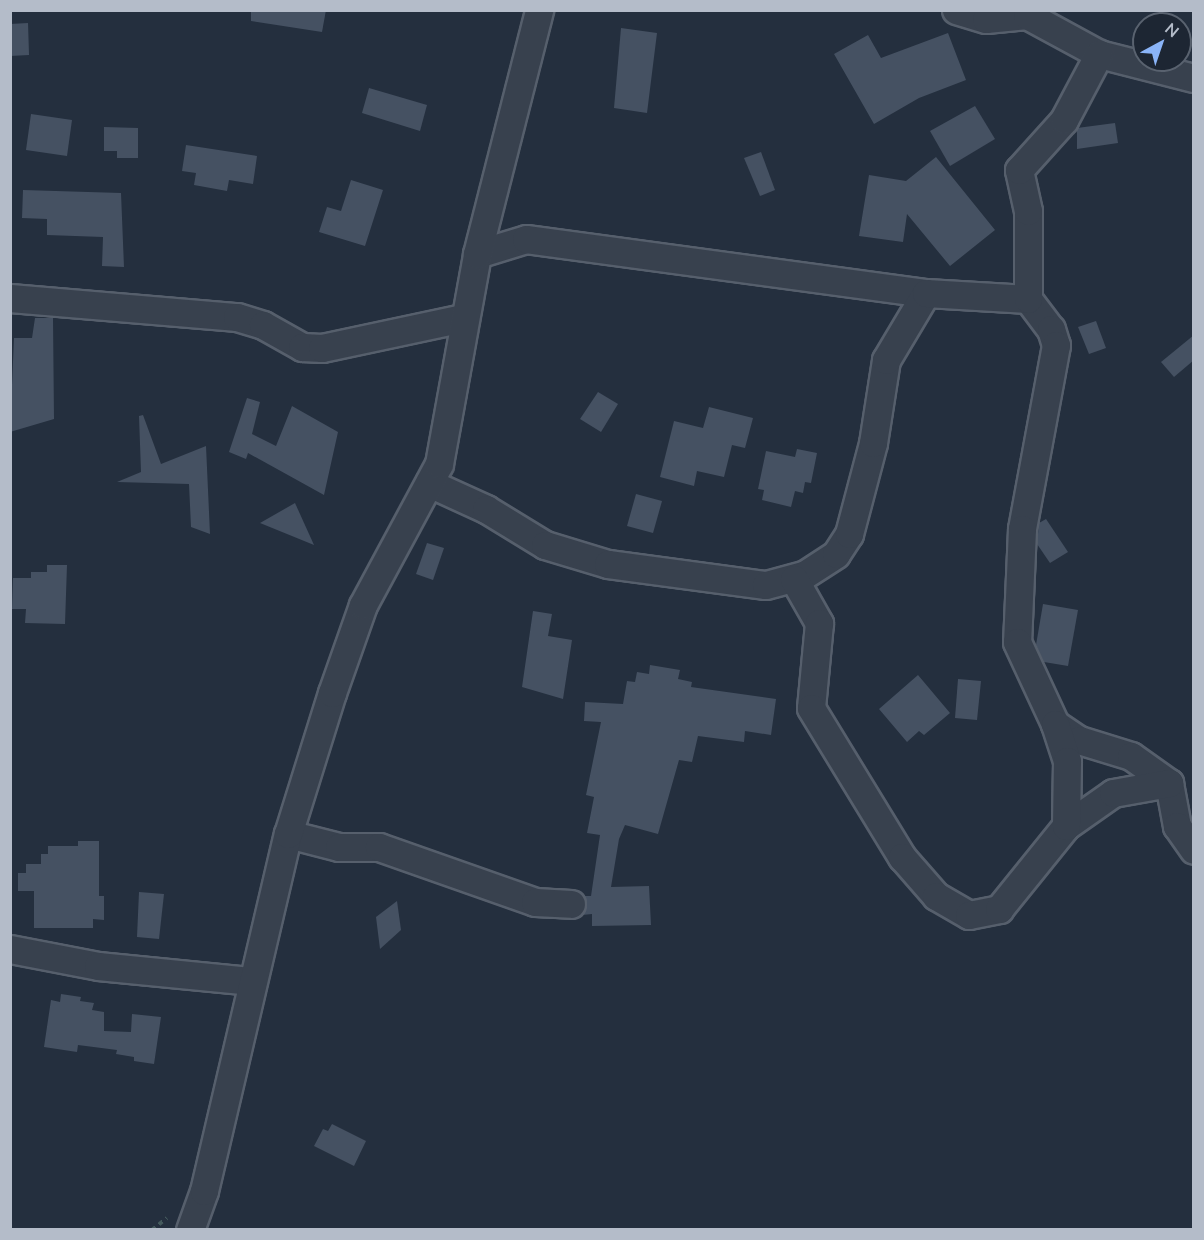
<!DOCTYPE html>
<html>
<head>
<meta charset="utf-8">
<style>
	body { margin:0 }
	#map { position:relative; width:1204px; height:1240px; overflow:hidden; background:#242f3e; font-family:Mulish,sans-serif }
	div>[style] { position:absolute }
	.building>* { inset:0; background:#455162 }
	.path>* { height:4px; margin-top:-2px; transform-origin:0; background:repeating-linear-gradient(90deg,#44595c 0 4.5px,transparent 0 9px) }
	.roads { filter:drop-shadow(2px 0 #565f6c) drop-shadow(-2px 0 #565f6c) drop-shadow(0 2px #565f6c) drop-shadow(0 -2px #565f6c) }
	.minor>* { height:27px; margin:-13.5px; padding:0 13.5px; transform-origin:13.5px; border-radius:13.5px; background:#38414e }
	span { translate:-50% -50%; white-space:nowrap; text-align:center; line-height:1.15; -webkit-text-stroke:4.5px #1d2633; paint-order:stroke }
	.frame { position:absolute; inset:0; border:12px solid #b4bcc9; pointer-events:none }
	.north { position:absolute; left:1132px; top:12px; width:60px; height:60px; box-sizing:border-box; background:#1d2633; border:2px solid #59626f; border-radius:50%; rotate:40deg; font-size:16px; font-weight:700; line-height:24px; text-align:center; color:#b4bcc9 }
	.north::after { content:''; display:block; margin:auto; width:21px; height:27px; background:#8ab4f8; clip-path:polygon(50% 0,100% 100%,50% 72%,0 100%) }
</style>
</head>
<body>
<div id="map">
	<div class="building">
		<div style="clip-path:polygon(251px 10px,326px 10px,322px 32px,251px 21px)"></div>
		<div style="clip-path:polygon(28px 23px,29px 55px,10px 56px,10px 24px)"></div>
		<div style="clip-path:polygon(621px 28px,657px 33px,647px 113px,614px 108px)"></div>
		<div style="clip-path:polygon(948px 33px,966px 80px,919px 98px,874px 124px,834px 54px,868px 35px,881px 58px)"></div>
		<div style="clip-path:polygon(369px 88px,427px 105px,420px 131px,362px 113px)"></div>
		<div style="clip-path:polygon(975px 106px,995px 139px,950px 166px,930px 131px)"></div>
		<div style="clip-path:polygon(31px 114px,72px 120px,67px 156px,26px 150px)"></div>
		<div style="clip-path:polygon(1115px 123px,1118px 143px,1077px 149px,1077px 128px)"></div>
		<div style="clip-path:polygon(104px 127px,138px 128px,138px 158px,117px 158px,117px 151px,104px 151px)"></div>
		<div style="clip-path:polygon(186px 145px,257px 156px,253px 184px,229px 180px,227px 191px,194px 185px,196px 173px,182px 171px)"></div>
		<div style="clip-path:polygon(761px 152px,775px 190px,760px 196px,744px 158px)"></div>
		<div style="clip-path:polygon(936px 157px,995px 230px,950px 266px,907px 214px,903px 242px,859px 236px,869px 175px,906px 181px)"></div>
		<div style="clip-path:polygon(351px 180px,383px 190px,365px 246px,319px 232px,327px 207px,341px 211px)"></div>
		<div style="clip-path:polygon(23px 190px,121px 193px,124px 267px,102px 266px,103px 237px,47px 235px,47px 219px,22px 218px)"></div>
		<div style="clip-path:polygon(35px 318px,53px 318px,54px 419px,10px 432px,14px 338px,32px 338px)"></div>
		<div style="clip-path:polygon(1096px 321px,1106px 348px,1089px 354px,1078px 327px)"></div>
		<div style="clip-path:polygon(1194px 335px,1194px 360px,1174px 377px,1161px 362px)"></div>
		<div style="clip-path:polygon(598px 392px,618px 404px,601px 432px,580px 419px)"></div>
		<div style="clip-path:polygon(247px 398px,260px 402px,252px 434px,276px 446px,292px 406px,338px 432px,324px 495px,248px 453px,246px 459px,229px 452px)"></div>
		<div style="clip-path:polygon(709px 407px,753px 418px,745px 448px,732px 445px,724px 477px,697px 471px,694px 486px,660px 477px,674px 421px,703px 428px)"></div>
		<div style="clip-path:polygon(143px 415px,161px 464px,206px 446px,210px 534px,191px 527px,189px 484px,117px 482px,141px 472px,139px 416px)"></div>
		<div style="clip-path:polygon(797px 449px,817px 453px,811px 483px,805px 482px,803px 493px,795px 491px,791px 507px,762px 500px,764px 490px,758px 489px,766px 451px,795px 457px)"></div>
		<div style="clip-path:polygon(636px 494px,662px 501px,653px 533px,627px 526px)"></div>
		<div style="clip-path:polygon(295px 503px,314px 545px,260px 523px)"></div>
		<div style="clip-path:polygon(1046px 519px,1068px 552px,1050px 563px,1037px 544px,1039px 523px)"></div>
		<div style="clip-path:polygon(427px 543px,444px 548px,433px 580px,416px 574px)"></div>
		<div style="clip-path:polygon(47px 565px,67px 565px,65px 624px,25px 623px,26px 609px,12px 609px,13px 578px,31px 578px,31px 572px,47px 572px)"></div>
		<div style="clip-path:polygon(1043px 604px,1078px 610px,1068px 666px,1044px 662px,1036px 645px)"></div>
		<div style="clip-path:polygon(533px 611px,552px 614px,548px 636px,572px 640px,563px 699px,522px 687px)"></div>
		<div style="clip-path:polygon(650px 665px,680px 670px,678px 679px,692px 682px,691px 687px,776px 699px,771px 735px,745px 731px,744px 742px,698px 736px,692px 762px,679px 760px,658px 834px,625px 825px,619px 839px,611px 887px,649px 886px,651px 925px,592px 926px,592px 914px,582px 915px,587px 905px,584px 896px,591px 896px,600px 835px,587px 833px,594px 797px,586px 795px,601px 722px,584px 721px,585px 702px,623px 704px,627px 681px,635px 682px,637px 672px,649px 674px)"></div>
		<div style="clip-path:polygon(918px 675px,950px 713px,924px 735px,919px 731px,907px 742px,879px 709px)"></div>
		<div style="clip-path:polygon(958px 679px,981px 681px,977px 720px,955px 718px)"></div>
		<div style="clip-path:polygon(78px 841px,99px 841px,99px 896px,104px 896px,104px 920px,93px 919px,93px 928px,34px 928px,34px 891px,18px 891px,18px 873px,26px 873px,26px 864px,41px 864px,41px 854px,48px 854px,48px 846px,78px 846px)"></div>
		<div style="clip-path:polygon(139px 892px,164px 894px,159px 939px,137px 937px)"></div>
		<div style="clip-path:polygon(397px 901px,401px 930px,380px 949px,376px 917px)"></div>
		<div style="clip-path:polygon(61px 994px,81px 997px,80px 1001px,94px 1003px,92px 1010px,104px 1012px,104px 1031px,131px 1032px,132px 1014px,161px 1017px,154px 1064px,134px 1061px,134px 1057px,116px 1054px,117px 1050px,78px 1045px,77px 1052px,44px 1047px,51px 1000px,60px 1002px)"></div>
		<div style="clip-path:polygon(332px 1124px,366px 1141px,354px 1166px,314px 1146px,323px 1129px,328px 1131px)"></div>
	</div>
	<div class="path">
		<div style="left:152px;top:1230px;width:19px;rotate:-39deg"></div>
	</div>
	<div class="roads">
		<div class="minor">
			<div style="left:956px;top:10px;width:31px;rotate:17deg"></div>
			<div style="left:986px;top:19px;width:41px;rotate:-5.6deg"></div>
			<div style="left:1027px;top:15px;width:82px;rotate:28.4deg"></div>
			<div style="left:1099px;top:54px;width:98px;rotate:14.2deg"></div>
			<div style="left:477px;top:254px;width:51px;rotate:-17deg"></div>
			<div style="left:526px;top:239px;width:404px;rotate:7.7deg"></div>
			<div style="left:10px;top:298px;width:228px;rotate:4.8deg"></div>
			<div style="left:237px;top:317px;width:27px;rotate:17deg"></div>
			<div style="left:263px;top:325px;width:45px;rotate:29.4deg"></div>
			<div style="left:302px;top:347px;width:20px;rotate:3deg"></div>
			<div style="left:322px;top:348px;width:144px;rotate:-12deg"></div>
			<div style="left:1028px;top:299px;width:38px;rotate:53deg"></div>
			<div style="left:1051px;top:329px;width:17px;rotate:73deg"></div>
			<div style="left:1056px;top:345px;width:187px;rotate:100.5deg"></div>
			<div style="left:1022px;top:529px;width:113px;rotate:92.5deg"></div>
			<div style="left:1017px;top:642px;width:90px;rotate:65.1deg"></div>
			<div style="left:1055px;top:724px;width:29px;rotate:34deg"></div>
			<div style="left:1079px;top:740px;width:54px;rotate:17.1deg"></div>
			<div style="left:1131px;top:756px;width:47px;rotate:35.4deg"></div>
			<div style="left:1169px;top:783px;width:44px;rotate:79.5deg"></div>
			<div style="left:1177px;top:826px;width:29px;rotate:55deg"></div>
			<div style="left:429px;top:483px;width:63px;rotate:24.5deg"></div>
			<div style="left:486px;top:509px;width:69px;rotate:31.4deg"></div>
			<div style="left:545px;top:545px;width:66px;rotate:16.8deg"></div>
			<div style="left:608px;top:564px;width:159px;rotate:7.6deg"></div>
			<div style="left:766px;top:585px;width:39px;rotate:-15deg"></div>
			<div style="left:804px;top:575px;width:38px;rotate:-33deg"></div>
			<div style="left:836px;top:554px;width:24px;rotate:-57deg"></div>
			<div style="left:849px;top:534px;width:94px;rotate:-75.2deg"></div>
			<div style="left:873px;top:443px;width:84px;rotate:-81.1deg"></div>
			<div style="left:886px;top:360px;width:78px;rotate:-59.2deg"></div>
			<div style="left:926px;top:293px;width:102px;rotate:3.4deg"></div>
			<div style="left:1028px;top:299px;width:88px;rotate:-90deg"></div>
			<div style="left:1028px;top:211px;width:42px;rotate:-102.4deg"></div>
			<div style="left:1019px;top:170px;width:67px;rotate:-48deg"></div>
			<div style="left:1064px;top:120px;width:75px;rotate:-62.1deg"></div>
			<div style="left:794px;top:579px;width:51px;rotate:60.4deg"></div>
			<div style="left:819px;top:623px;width:85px;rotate:95.4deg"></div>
			<div style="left:811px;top:708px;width:175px;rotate:58.6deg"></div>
			<div style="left:902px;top:857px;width:52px;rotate:48.9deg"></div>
			<div style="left:936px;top:896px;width:38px;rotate:30deg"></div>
			<div style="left:969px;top:915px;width:31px;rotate:-11deg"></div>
			<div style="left:999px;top:909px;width:107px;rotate:-51.1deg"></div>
			<div style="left:1066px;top:826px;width:57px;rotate:-35.1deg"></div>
			<div style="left:1113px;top:793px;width:57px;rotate:-10.1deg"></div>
			<div style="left:1055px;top:724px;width:39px;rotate:72deg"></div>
			<div style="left:1067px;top:761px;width:65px;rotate:90.9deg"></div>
			<div style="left:288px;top:834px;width:53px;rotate:14.3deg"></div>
			<div style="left:339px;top:847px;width:40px"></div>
			<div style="left:379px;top:847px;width:165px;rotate:19.4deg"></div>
			<div style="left:535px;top:902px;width:36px;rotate:3deg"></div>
			<div style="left:10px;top:949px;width:90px;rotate:10.9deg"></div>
			<div style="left:98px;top:966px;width:155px;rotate:5.6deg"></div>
			<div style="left:190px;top:1230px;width:41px;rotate:-70.3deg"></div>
			<div style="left:204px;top:1191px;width:367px;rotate:-76.8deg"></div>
			<div style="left:288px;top:834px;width:148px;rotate:-72.7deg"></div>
			<div style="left:332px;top:693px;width:93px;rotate:-70.6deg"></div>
			<div style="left:363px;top:605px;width:160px;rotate:-61.7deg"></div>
			<div style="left:439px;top:464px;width:213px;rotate:-79.7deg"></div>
			<div style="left:477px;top:254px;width:252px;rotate:-75.7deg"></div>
		</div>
	</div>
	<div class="frame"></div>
	<div class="north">N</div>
</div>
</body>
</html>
